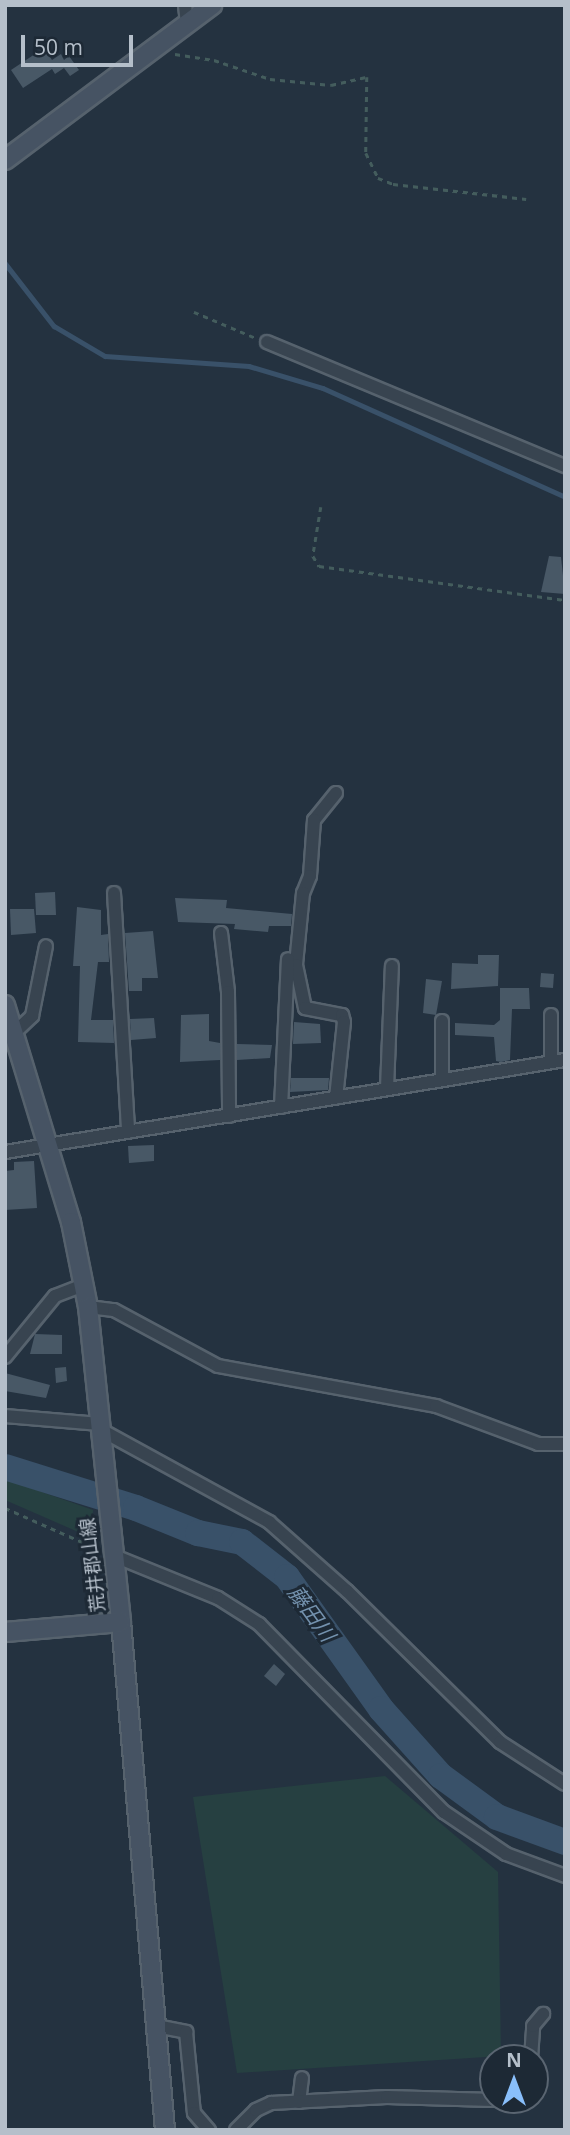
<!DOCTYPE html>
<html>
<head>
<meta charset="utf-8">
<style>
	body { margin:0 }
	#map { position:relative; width:570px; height:2135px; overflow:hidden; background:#243240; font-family:"Open Sans","Noto Sans JP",sans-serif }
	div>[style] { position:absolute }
	.green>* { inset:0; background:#264041 }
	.stream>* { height:4.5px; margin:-2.25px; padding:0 2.25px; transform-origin:2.25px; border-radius:2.25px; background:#395169 }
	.river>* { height:26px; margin:-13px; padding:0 13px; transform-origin:13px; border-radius:13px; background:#395169 }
	.building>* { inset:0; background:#485866 }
	.path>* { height:2.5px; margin-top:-1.25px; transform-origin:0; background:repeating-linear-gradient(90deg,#445d5d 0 5px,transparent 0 10px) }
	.roads { filter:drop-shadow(2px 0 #56626d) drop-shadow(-2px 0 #56626d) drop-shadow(0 2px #56626d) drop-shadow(0 -2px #56626d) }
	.street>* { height:12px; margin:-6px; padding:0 6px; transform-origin:6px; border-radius:6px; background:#384450 }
	.secondary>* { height:18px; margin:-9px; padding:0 9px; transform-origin:9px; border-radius:9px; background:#465363 }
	span { translate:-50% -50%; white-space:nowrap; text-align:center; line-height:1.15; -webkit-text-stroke:6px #1d2935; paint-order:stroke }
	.street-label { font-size:19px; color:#b5bfca }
	.water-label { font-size:21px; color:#7492ae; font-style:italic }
	.frame { position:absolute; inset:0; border:7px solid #b5bfca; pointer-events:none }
	.north { position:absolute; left:479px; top:2044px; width:70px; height:70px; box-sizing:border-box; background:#1d2935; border:2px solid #5a6571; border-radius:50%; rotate:0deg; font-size:19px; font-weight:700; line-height:28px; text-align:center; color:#b5bfca }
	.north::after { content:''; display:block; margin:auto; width:24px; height:32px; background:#89bffb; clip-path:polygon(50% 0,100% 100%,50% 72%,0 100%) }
	.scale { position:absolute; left:21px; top:35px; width:112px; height:32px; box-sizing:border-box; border:4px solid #b5bfca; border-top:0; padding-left:9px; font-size:21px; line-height:24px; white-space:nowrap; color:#b5bfca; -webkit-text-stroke:5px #1d2935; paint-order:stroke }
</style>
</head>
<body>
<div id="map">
	<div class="green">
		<div style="clip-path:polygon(5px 1479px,93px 1510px,92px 1538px,5px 1500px)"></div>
		<div style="clip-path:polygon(385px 1776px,498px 1872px,501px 2056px,237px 2073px,193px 1797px)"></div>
	</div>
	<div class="stream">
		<div style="left:5px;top:263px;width:80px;rotate:52.1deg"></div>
		<div style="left:54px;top:326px;width:59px;rotate:30.5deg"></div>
		<div style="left:105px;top:356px;width:144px;rotate:4deg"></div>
		<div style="left:249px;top:366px;width:77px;rotate:16.6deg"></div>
		<div style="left:323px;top:388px;width:265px;rotate:24.2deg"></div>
	</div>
	<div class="river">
		<div style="left:5px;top:1467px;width:137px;rotate:17.4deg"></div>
		<div style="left:136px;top:1508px;width:67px;rotate:22deg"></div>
		<div style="left:198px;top:1533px;width:45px;rotate:11.6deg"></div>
		<div style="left:242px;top:1542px;width:57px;rotate:37.9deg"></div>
		<div style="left:287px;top:1577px;width:162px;rotate:54.5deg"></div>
		<div style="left:381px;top:1709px;width:90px;rotate:48.2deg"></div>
		<div style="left:441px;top:1776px;width:69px;rotate:36.2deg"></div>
		<div style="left:497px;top:1817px;width:72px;rotate:20.2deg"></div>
	</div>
	<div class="building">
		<div style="clip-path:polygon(44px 48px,52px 60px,61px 54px,64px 60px,69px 56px,79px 70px,70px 76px,64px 68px,55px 74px,52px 69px,23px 88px,11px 70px)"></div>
		<div style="clip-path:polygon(549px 556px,561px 557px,565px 594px,541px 592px)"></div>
		<div style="clip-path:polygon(55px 892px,56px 915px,36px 915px,35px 893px)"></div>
		<div style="clip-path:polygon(175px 898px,227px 900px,226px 908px,292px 914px,291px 926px,269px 926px,268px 932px,234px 929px,235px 924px,178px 922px)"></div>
		<div style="clip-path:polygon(77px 907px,101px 910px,101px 935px,108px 934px,109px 962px,98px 962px,91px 1020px,113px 1020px,114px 1043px,78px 1042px,80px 966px,73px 966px)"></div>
		<div style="clip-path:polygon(10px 909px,34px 909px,36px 933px,11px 935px)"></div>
		<div style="clip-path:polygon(153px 931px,158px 978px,142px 978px,142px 991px,129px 991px,125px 933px)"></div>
		<div style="clip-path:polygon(478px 955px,499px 955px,498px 986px,451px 989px,452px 963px,478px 964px)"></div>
		<div style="clip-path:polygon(541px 973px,554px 974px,553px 988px,540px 987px)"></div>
		<div style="clip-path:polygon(426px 979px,442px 981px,436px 1015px,423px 1013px)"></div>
		<div style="clip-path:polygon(500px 988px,529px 988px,530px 1009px,512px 1009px,510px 1060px,501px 1062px,496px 1061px,494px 1037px,455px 1035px,455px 1023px,494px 1025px,500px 1020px)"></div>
		<div style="clip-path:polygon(209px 1014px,209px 1041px,220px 1043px,220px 1060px,180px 1062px,181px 1015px)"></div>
		<div style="clip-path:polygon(154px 1018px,156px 1038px,131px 1040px,130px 1019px)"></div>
		<div style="clip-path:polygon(294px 1022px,320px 1024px,321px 1043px,293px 1044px)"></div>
		<div style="clip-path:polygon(237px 1044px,272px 1045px,270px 1058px,237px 1060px)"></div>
		<div style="clip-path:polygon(291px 1078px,329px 1078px,328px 1090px,290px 1092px)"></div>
		<div style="clip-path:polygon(154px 1145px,154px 1161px,129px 1163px,128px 1146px)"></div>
		<div style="clip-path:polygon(34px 1161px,37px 1208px,5px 1210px,5px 1171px,14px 1170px,14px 1162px)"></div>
		<div style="clip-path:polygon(35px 1334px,62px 1335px,62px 1354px,30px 1354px)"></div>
		<div style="clip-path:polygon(66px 1367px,67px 1381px,56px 1383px,55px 1368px)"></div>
		<div style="clip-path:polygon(5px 1373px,50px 1385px,46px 1398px,5px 1391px)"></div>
		<div style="clip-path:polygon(274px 1664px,285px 1674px,276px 1686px,264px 1676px)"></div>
	</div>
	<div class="path">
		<div style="left:175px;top:54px;width:39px;rotate:9deg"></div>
		<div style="left:214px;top:60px;width:59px;rotate:18.7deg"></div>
		<div style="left:270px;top:79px;width:61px;rotate:5.6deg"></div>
		<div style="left:331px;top:85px;width:37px;rotate:-13deg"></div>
		<div style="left:367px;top:77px;width:76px;rotate:90.8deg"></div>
		<div style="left:366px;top:153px;width:28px;rotate:64deg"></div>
		<div style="left:378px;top:178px;width:16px;rotate:22deg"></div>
		<div style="left:393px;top:184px;width:134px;rotate:6.4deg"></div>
		<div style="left:194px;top:312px;width:67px;rotate:22.8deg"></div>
		<div style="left:321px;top:507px;width:50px;rotate:99.3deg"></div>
		<div style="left:313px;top:556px;width:12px;rotate:59deg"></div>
		<div style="left:319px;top:566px;width:248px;rotate:7.9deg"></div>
		<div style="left:5px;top:1508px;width:99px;rotate:23.7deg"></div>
	</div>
	<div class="roads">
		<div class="street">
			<div style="left:185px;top:5px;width:19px;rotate:84deg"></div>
			<div style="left:267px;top:342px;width:323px;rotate:22.6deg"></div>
			<div style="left:336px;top:793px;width:35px;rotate:129deg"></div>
			<div style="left:314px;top:820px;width:56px;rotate:94.1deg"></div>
			<div style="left:310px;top:876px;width:18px;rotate:112deg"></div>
			<div style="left:303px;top:893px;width:72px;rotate:95.6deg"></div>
			<div style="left:296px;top:965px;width:44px;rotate:78.2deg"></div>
			<div style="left:305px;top:1008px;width:38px;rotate:11deg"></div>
			<div style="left:342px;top:1015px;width:7px;rotate:74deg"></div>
			<div style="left:344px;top:1022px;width:76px;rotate:96deg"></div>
			<div style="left:114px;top:893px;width:239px;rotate:86.6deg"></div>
			<div style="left:221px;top:933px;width:59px;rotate:83.2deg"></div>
			<div style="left:228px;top:992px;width:124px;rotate:89.5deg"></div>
			<div style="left:551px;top:1015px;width:47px;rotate:90deg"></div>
			<div style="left:14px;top:1033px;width:25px;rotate:-43deg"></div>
			<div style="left:32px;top:1016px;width:71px;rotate:-78.7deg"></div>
			<div style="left:442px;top:1079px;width:58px;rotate:-90deg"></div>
			<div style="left:387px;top:1088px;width:122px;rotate:-87.7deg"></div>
			<div style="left:281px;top:1107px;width:148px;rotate:-87.3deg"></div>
			<div style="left:5px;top:1152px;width:568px;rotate:-9.33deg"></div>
			<div style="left:88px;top:1307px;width:26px;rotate:7deg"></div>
			<div style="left:114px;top:1310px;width:118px;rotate:28.3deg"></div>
			<div style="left:218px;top:1366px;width:222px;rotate:10.4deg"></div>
			<div style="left:436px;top:1406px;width:109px;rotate:20.4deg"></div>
			<div style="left:538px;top:1444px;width:27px"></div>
			<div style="left:5px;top:1357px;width:79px;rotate:-50.7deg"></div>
			<div style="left:55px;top:1296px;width:31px;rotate:-21deg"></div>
			<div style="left:5px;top:1416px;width:95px;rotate:4.8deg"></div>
			<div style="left:101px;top:1430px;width:192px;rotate:28.7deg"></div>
			<div style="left:269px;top:1522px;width:104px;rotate:41.5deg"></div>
			<div style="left:347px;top:1591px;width:215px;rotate:44.6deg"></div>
			<div style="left:500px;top:1742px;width:77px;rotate:32.9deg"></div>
			<div style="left:112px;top:1555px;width:114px;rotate:22.1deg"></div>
			<div style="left:218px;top:1598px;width:49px;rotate:32.4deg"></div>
			<div style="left:259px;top:1624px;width:264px;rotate:45.5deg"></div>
			<div style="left:444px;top:1812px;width:75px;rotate:34.1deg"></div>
			<div style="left:506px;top:1854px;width:63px;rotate:20.4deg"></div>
			<div style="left:156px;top:2026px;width:31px;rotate:11deg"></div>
			<div style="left:186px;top:2032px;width:81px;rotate:84.4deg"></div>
			<div style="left:194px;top:2113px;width:23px;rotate:49deg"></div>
			<div style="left:531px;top:2058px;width:32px;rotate:-86deg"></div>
			<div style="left:533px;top:2026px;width:16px;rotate:-50deg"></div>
			<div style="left:507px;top:2100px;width:8px"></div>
			<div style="left:299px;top:2102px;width:24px;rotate:-83deg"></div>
			<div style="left:236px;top:2130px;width:28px;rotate:-45deg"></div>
			<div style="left:256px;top:2110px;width:17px;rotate:-25deg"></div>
			<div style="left:271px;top:2103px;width:116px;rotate:-3deg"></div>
			<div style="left:387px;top:2097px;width:106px;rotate:1.6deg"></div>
		</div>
		<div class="secondary">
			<div style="left:5px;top:160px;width:259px;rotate:-36.8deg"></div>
			<div style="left:5px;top:1005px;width:227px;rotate:73.1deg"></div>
			<div style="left:71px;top:1222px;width:87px;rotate:78.7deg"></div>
			<div style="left:88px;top:1307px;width:317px;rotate:84deg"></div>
			<div style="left:121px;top:1622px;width:510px;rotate:85.05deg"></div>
			<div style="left:5px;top:1632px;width:116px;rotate:-4.9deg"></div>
		</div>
	</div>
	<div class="street-label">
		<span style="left:93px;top:1565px;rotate:-97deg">荒井郡山線</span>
	</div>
	<div class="water-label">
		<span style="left:312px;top:1613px;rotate:54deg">藤田川</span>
	</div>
	<div class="frame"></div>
	<div class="north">N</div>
	<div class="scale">50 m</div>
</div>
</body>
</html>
